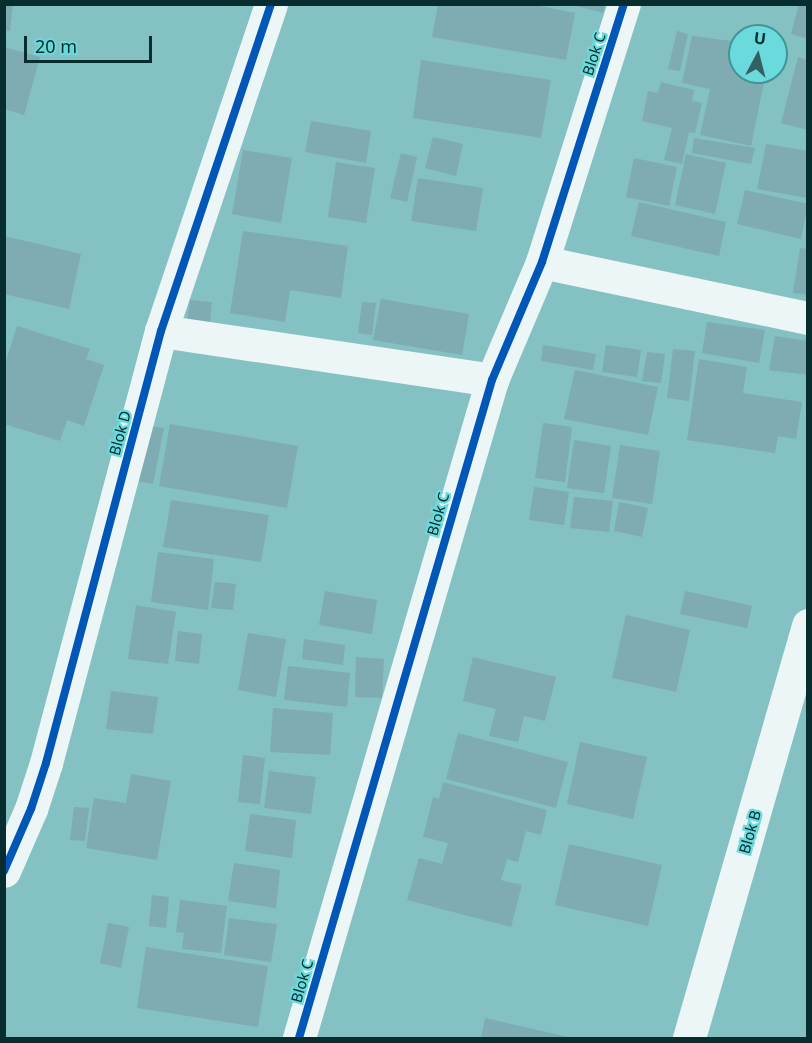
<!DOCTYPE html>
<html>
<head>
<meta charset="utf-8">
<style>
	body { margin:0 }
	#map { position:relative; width:812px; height:1043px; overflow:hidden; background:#84c1c2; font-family:"Noto Sans",sans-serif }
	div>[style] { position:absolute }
	.building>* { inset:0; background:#7eacb2 }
	.minor>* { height:33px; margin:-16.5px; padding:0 16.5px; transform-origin:16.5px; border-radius:16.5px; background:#edf6f6 }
	.cycleway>* { height:8px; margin:-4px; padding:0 4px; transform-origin:4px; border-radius:4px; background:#0057b8 }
	span { translate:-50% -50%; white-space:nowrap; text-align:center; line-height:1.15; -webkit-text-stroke:4.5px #6adadc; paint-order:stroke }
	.street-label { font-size:15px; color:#072d2e }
	.frame { position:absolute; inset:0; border:6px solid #072d2e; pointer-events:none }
	.north { position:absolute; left:728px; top:24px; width:60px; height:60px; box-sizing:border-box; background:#6adadc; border:2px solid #429596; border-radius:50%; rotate:7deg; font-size:16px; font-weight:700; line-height:24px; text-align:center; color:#072d2e }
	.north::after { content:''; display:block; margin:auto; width:21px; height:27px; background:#336162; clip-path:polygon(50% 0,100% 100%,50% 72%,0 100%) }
	.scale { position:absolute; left:24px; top:36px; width:128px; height:27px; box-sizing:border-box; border:3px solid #072d2e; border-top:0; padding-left:8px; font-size:18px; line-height:21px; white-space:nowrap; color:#072d2e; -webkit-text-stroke:4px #6adadc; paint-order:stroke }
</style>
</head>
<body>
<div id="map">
	<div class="building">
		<div style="clip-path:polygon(4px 4px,13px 4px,10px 31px,4px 30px)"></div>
		<div style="clip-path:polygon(438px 4px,529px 4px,575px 13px,566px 60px,432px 37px)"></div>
		<div style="clip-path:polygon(570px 4px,605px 4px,603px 13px)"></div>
		<div style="clip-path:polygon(799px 4px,808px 4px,808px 39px,791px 34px)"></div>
		<div style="clip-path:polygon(677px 31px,688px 34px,680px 71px,668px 69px)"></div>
		<div style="clip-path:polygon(692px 36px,740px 42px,740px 72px,766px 72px,751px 146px,700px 135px,710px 89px,682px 83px)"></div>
		<div style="clip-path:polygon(4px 47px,40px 57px,24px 115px,4px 109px)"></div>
		<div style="clip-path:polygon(798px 57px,808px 60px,808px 130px,781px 123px)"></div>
		<div style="clip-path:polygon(421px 60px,551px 80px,541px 138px,413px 118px)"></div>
		<div style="clip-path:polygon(661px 82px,694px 90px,692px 101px,702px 103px,695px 133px,689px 132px,682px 164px,664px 160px,672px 128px,642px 121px,648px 91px,658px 93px)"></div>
		<div style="clip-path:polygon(311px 121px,371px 131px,366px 163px,305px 152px)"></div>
		<div style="clip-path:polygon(433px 137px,463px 144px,456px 176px,425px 168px)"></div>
		<div style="clip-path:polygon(694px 138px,755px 148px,751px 164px,692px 153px)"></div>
		<div style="clip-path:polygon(766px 144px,808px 151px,808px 198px,757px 189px)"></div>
		<div style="clip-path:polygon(243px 150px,292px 158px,281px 223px,232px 214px)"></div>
		<div style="clip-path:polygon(401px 153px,417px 157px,407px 202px,390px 198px)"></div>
		<div style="clip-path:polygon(686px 154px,726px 163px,715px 214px,675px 205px)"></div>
		<div style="clip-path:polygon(634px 158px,677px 167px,669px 206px,626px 197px)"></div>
		<div style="clip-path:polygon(336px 162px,375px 168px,366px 223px,328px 217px)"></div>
		<div style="clip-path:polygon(418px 178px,483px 188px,476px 231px,411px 221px)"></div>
		<div style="clip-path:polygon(745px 190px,808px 204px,801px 239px,737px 224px)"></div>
		<div style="clip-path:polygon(639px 202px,726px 222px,719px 256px,631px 236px)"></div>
		<div style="clip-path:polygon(243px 231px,348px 246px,341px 298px,290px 290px,285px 322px,230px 313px)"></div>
		<div style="clip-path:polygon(4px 236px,81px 254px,69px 309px,4px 294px)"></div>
		<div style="clip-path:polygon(800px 248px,808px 249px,808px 295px,793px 293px)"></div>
		<div style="clip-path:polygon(381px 299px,469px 314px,462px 355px,373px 340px)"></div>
		<div style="clip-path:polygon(190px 300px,212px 302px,210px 324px,187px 322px)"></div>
		<div style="clip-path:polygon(362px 302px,376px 303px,372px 335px,358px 333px)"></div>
		<div style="clip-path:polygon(707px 322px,765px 330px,759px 363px,702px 353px)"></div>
		<div style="clip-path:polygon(17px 326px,90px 349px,86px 359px,104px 365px,84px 426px,67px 420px,60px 441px,4px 424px,4px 367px)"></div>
		<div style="clip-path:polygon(775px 336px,808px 341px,808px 375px,769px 370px)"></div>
		<div style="clip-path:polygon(543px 345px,596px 354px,593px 370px,541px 361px)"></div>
		<div style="clip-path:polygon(606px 345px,641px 350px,637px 377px,602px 372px)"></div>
		<div style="clip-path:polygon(673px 349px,695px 351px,689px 401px,667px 398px)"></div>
		<div style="clip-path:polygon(647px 352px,665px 354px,661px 383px,642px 381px)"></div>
		<div style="clip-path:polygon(699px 359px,747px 367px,743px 393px,802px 402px,796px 439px,778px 436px,775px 453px,687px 440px)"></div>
		<div style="clip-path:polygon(575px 370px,658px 387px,648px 435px,564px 419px)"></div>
		<div style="clip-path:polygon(543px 423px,572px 427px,565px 482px,535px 478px)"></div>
		<div style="clip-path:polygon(170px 424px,298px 446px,287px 508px,159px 486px)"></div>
		<div style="clip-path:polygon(147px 426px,164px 428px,153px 484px,137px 481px)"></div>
		<div style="clip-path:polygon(574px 440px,611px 446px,604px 493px,567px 488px)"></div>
		<div style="clip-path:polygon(620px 445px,660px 451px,652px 504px,612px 498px)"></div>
		<div style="clip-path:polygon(534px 487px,569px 492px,564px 525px,529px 520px)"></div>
		<div style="clip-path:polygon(574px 497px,613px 501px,609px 532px,570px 528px)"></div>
		<div style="clip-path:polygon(171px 500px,269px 515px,261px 562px,163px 547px)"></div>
		<div style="clip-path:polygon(619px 502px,648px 508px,642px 537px,614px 531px)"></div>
		<div style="clip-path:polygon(158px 552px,214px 559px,208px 610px,151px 602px)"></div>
		<div style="clip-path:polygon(215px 582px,236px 584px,233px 610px,211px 608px)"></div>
		<div style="clip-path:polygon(325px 591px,377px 600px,372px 634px,319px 625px)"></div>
		<div style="clip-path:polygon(685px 591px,752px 606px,747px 628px,680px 614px)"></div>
		<div style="clip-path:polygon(136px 605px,176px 612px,168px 664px,128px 659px)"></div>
		<div style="clip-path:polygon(626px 615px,690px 630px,676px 692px,612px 678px)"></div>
		<div style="clip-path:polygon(178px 631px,202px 634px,199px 664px,175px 661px)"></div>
		<div style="clip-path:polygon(248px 633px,286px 639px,276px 697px,238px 690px)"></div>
		<div style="clip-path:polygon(304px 639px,345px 645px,343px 665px,302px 659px)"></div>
		<div style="clip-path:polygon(356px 657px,384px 659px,382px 698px,355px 697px)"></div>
		<div style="clip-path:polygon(473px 657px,556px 677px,545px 721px,524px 716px,518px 742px,489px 736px,496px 709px,463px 701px)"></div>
		<div style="clip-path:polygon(288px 666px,350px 673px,347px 707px,284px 700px)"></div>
		<div style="clip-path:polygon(111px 691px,158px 697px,153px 734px,106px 729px)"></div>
		<div style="clip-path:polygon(273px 708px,333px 713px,330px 755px,270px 752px)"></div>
		<div style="clip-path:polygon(458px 733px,568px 762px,556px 808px,446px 779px)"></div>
		<div style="clip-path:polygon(580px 742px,647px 757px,633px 819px,567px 804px)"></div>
		<div style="clip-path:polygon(243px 755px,265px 758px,260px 804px,238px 802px)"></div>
		<div style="clip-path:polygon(269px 771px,316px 777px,311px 814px,264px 808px)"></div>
		<div style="clip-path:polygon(131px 774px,171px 781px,157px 860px,86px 848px,94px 798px,126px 803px)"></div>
		<div style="clip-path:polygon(443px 782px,547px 810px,541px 835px,526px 831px,518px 862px,507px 859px,501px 880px,522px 885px,511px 927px,407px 900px,419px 858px,442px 864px,448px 843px,423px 837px,433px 797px,439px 799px)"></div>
		<div style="clip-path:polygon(74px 807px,89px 808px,85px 841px,70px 840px)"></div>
		<div style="clip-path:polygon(250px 814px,296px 820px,292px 858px,245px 851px)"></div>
		<div style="clip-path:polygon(569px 844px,662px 865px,648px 926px,555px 905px)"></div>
		<div style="clip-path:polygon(234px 863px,280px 870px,276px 908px,228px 901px)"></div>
		<div style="clip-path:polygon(152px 895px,169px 897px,166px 928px,149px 926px)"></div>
		<div style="clip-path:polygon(180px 900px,227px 906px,221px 953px,182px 949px,184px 933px,176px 932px)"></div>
		<div style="clip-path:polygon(229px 918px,277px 924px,271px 962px,224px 955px)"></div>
		<div style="clip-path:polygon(108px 923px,129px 927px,121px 968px,100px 963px)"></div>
		<div style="clip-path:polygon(146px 947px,268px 966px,258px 1027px,137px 1008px)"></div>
		<div style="clip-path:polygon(485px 1018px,573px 1038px,481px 1038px)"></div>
	</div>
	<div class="minor">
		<div style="left:542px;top:262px;width:272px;rotate:11.9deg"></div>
		<div style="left:161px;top:331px;width:335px;rotate:8.4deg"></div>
		<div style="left:4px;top:871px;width:68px;rotate:-66.5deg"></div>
		<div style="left:31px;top:809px;width:48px;rotate:-71.9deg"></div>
		<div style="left:46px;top:763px;width:447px;rotate:-75.1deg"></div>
		<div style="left:161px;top:331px;width:345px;rotate:-71.4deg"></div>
		<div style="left:299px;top:1038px;width:686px;rotate:-73.65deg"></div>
		<div style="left:492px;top:380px;width:128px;rotate:-67deg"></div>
		<div style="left:542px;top:262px;width:271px;rotate:-72.4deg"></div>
		<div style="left:689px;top:1038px;width:430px;rotate:-73.9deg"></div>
	</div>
	<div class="cycleway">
		<div style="left:4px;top:871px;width:68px;rotate:-66.5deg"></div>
		<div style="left:31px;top:809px;width:48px;rotate:-71.9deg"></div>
		<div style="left:46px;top:763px;width:447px;rotate:-75.1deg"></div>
		<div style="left:161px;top:331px;width:345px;rotate:-71.4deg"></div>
		<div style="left:299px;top:1038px;width:686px;rotate:-73.65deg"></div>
		<div style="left:492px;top:380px;width:128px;rotate:-67deg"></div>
		<div style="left:542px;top:262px;width:271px;rotate:-72.4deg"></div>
	</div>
	<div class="street-label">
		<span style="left:594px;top:54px;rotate:-72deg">Blok C</span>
		<span style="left:120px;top:433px;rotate:-75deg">Blok D</span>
		<span style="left:438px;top:514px;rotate:-74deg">Blok C</span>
		<span style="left:750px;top:832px;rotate:-74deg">Blok B</span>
		<span style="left:302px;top:981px;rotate:-74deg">Blok C</span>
	</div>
	<div class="frame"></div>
	<div class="north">U</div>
	<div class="scale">20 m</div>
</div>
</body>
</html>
